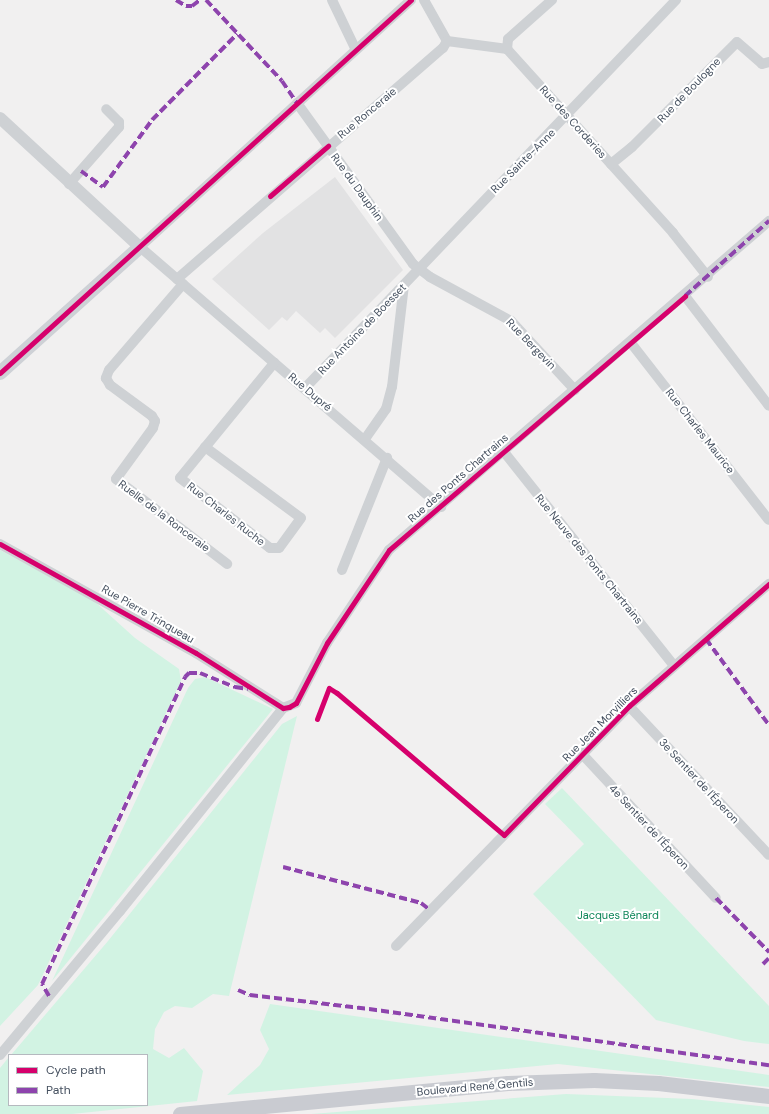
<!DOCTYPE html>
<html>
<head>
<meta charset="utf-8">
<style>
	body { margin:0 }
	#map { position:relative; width:769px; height:1114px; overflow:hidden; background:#f1f0f0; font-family:"DM Sans",sans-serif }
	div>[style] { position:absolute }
	.education>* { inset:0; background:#e2e2e3 }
	.green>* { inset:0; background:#d2f3e3 }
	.minor>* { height:10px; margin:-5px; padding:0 5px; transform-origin:5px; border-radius:5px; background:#ced1d4 }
	.tertiary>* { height:12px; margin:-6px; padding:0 6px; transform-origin:6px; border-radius:6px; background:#ced1d4 }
	.secondary>* { height:14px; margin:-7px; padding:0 7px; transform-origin:7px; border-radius:7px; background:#ced1d6 }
	.primary>* { height:15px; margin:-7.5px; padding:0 7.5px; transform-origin:7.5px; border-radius:7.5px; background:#c9cbd1 }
	.quiet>* { height:4px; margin-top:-2px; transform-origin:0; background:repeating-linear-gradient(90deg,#8e44ad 0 8px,transparent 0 12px) }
	.cycleway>* { height:5px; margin:-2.5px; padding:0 2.5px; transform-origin:2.5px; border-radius:2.5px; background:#d6006c }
	span { translate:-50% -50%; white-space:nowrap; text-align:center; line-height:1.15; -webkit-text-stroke:4px #fff; paint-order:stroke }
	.street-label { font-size:11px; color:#45505f }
	.park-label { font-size:11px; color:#0c8558 }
	.legend { position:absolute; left:8px; top:1054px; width:140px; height:52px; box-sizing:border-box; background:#fff; border:1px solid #b5b9bf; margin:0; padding:5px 7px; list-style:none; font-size:12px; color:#45505f }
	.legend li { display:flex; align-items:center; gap:8px; height:20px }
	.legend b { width:20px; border:1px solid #b5b9bf }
</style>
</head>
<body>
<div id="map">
	<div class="education">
		<div style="clip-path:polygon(335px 177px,403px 270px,335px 338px,325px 328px,320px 333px,296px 311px,287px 321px,282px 317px,269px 330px,212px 279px,263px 233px)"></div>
	</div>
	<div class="green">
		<div style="clip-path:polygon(0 550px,94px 601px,135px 638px,179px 669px,181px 681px,38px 985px,0 1026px)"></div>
		<div style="clip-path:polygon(205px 677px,273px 709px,52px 981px,188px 688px,195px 679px)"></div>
		<div style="clip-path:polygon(297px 716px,229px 996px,213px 994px,192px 1008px,175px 1006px,164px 1012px,155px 1029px,153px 1049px,169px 1058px,184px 1048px,203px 1071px,197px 1101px,72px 1114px,0 1114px,0 1068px,9px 1057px,9px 1105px,147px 1105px,147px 1055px,11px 1055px,108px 941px,282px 724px)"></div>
		<div style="clip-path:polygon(562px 788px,769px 1006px,769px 1044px,744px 1041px,656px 1020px,533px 894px,584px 844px,545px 804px)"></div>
		<div style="clip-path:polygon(270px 1004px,769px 1075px,769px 1087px,558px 1064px,227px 1095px,260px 1065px,269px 1049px,260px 1030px)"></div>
		<div style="clip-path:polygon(566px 1094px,692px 1099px,769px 1107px,769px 1114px,311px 1114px)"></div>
	</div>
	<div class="minor">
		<div style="left:332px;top:0;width:55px;rotate:64.4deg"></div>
		<div style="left:411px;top:0;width:367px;rotate:137.7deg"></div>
		<div style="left:140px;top:247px;width:398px;rotate:40.8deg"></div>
		<div style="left:424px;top:0;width:47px;rotate:60.7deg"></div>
		<div style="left:447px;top:41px;width:61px;rotate:7.6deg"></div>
		<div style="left:507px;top:49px;width:248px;rotate:47.9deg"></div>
		<div style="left:673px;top:233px;width:56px;rotate:51.5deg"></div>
		<div style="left:507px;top:49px;width:10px;rotate:-84deg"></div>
		<div style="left:508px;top:39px;width:59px;rotate:-41.6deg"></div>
		<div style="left:297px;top:103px;width:198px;rotate:54.2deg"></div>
		<div style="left:413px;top:264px;width:21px;rotate:37deg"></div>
		<div style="left:430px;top:277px;width:92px;rotate:28.5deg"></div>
		<div style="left:511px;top:321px;width:94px;rotate:47.2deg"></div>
		<div style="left:611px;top:164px;width:27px;rotate:-39deg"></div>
		<div style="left:632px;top:147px;width:148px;rotate:-45deg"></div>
		<div style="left:737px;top:42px;width:33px;rotate:41deg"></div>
		<div style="left:762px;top:64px;width:7px;rotate:-16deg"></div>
		<div style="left:69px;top:184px;width:76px;rotate:-48.7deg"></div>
		<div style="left:119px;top:127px;width:5px;rotate:-90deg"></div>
		<div style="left:119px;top:122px;width:18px;rotate:-135deg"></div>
		<div style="left:177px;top:279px;width:352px;rotate:-41deg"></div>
		<div style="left:443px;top:48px;width:8px;rotate:-60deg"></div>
		<div style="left:183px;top:284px;width:113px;rotate:130.7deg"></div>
		<div style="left:109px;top:370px;width:9px;rotate:111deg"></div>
		<div style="left:106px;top:378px;width:8px;rotate:60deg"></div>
		<div style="left:110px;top:385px;width:52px;rotate:36.4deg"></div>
		<div style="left:152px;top:416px;width:6px;rotate:59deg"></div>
		<div style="left:155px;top:421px;width:7px;rotate:106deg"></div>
		<div style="left:153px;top:428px;width:63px;rotate:126deg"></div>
		<div style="left:116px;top:479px;width:140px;rotate:37.4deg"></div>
		<div style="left:685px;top:296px;width:138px;rotate:52.6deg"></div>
		<div style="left:631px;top:343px;width:224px;rotate:52.1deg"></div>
		<div style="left:305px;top:388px;width:537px;rotate:-46.28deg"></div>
		<div style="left:365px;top:439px;width:37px;rotate:-55deg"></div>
		<div style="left:386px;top:409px;width:23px;rotate:-75deg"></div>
		<div style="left:392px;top:387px;width:103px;rotate:-83.3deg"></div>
		<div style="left:205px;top:447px;width:119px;rotate:36.5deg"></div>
		<div style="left:301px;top:518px;width:37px;rotate:126deg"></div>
		<div style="left:279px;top:548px;width:9px;rotate:180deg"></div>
		<div style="left:270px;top:548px;width:114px;rotate:-142.1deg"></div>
		<div style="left:180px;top:478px;width:149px;rotate:-50.7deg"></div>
		<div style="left:504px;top:452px;width:273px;rotate:51.5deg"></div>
		<div style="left:0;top:544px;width:224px;rotate:29.1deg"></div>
		<div style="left:196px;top:653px;width:103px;rotate:32.3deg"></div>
		<div style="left:342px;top:570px;width:121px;rotate:-68.1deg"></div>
		<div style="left:629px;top:706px;width:204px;rotate:46.8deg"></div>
		<div style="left:283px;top:708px;width:14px;rotate:-21deg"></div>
		<div style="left:296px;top:703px;width:68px;rotate:-62.7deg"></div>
		<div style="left:327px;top:643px;width:112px;rotate:-56.3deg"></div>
		<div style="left:389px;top:550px;width:503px;rotate:-40.89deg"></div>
		<div style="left:583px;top:755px;width:195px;rotate:47.1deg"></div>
		<div style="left:396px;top:946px;width:334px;rotate:-45.8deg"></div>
		<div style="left:629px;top:706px;width:186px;rotate:-41.1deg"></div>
		<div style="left:0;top:1055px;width:187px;rotate:-50.2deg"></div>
		<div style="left:120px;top:911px;width:260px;rotate:-51.2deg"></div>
	</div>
	<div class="tertiary">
		<div style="left:0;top:118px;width:190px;rotate:42.7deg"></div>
	</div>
	<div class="secondary">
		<div style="left:0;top:373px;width:188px;rotate:-42deg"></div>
	</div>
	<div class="primary">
		<div style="left:180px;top:1114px;width:329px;rotate:-5.4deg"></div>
		<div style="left:508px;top:1083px;width:86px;rotate:-2deg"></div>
		<div style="left:594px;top:1080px;width:64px;rotate:2.7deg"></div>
		<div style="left:658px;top:1083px;width:112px;rotate:6.7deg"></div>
	</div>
	<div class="quiet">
		<div style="left:176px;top:0;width:12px;rotate:31deg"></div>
		<div style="left:186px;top:6px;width:6px"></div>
		<div style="left:192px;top:6px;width:10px;rotate:-37deg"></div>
		<div style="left:206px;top:0;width:111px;rotate:46.8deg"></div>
		<div style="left:282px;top:81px;width:27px;rotate:56deg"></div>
		<div style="left:81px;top:171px;width:27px;rotate:36deg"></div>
		<div style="left:103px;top:187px;width:83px;rotate:-53.8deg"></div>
		<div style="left:152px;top:120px;width:121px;rotate:-45.3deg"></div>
		<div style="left:685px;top:296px;width:113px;rotate:-41.8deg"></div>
		<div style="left:706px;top:639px;width:107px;rotate:53.8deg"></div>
		<div style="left:283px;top:867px;width:143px;rotate:14.6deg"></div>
		<div style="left:421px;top:903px;width:11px;rotate:38deg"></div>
		<div style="left:716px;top:898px;width:76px;rotate:45.5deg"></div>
		<div style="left:763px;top:964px;width:8px;rotate:-45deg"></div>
		<div style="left:238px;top:990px;width:13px;rotate:23deg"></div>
		<div style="left:250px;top:995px;width:120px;rotate:6.7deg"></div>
		<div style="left:369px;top:1009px;width:404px;rotate:8deg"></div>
		<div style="left:49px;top:996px;width:14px;rotate:-120deg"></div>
		<div style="left:42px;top:984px;width:339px;rotate:-65deg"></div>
		<div style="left:185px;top:677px;width:6px;rotate:-45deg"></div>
		<div style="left:189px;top:673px;width:11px"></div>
		<div style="left:200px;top:673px;width:38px;rotate:22deg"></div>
		<div style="left:235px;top:687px;width:13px;rotate:9deg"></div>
	</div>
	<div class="cycleway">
		<div style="left:270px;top:196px;width:77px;rotate:-40.8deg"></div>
		<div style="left:0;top:373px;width:555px;rotate:-42.23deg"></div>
		<div style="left:0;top:544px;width:224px;rotate:29.1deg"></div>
		<div style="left:196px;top:653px;width:103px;rotate:32.3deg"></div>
		<div style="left:283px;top:708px;width:6px;rotate:-9deg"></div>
		<div style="left:289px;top:707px;width:8px;rotate:-30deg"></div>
		<div style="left:296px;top:703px;width:68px;rotate:-62.7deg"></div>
		<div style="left:327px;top:643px;width:112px;rotate:-56.3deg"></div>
		<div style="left:389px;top:550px;width:390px;rotate:-40.6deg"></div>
		<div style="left:317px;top:719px;width:33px;rotate:-69deg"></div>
		<div style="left:329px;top:688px;width:9px;rotate:32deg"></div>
		<div style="left:337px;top:693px;width:219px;rotate:40.4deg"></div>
		<div style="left:504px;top:835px;width:180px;rotate:-45.9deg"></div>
		<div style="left:629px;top:706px;width:186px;rotate:-41.1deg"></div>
	</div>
	<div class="street-label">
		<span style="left:689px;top:90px;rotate:-46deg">Rue de Boulogne</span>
		<span style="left:367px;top:113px;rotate:-40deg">Rue Ronceraie</span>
		<span style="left:573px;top:122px;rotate:48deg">Rue des Corderies</span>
		<span style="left:523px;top:161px;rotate:-45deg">Rue Sainte-Anne</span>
		<span style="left:357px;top:187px;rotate:54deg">Rue du Dauphin</span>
		<span style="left:362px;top:329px;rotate:-46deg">Rue Antoine de Boesset</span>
		<span style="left:531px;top:344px;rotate:46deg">Rue Bergevin</span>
		<span style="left:310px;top:392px;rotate:40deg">Rue Dupré</span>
		<span style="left:700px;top:431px;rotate:52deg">Rue Charles Maurice</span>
		<span style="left:458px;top:478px;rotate:-41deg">Rue des Ponts Chartrains</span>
		<span style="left:226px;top:514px;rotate:38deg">Rue Charles Ruche</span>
		<span style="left:164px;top:516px;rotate:37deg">Ruelle de la Ronceraie</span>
		<span style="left:589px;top:559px;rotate:51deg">Rue Neuve des Ponts Chartrains</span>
		<span style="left:148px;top:614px;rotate:30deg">Rue Pierre Trinqueau</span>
		<span style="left:600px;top:724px;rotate:-45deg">Rue Jean Morvilliers</span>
		<span style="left:699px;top:781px;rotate:47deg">3e Sentier de l'Éperon</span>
		<span style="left:649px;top:827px;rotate:47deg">4e Sentier de l'Éperon</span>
		<span style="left:475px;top:1087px;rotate:-5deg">Boulevard René Gentils</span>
	</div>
	<div class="park-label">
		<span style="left:618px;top:915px">Jacques Bénard</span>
	</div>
	<ul class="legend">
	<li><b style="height:5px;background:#d6006c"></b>Cycle path</li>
	<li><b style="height:5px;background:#8e44ad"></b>Path</li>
	</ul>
</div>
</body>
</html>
